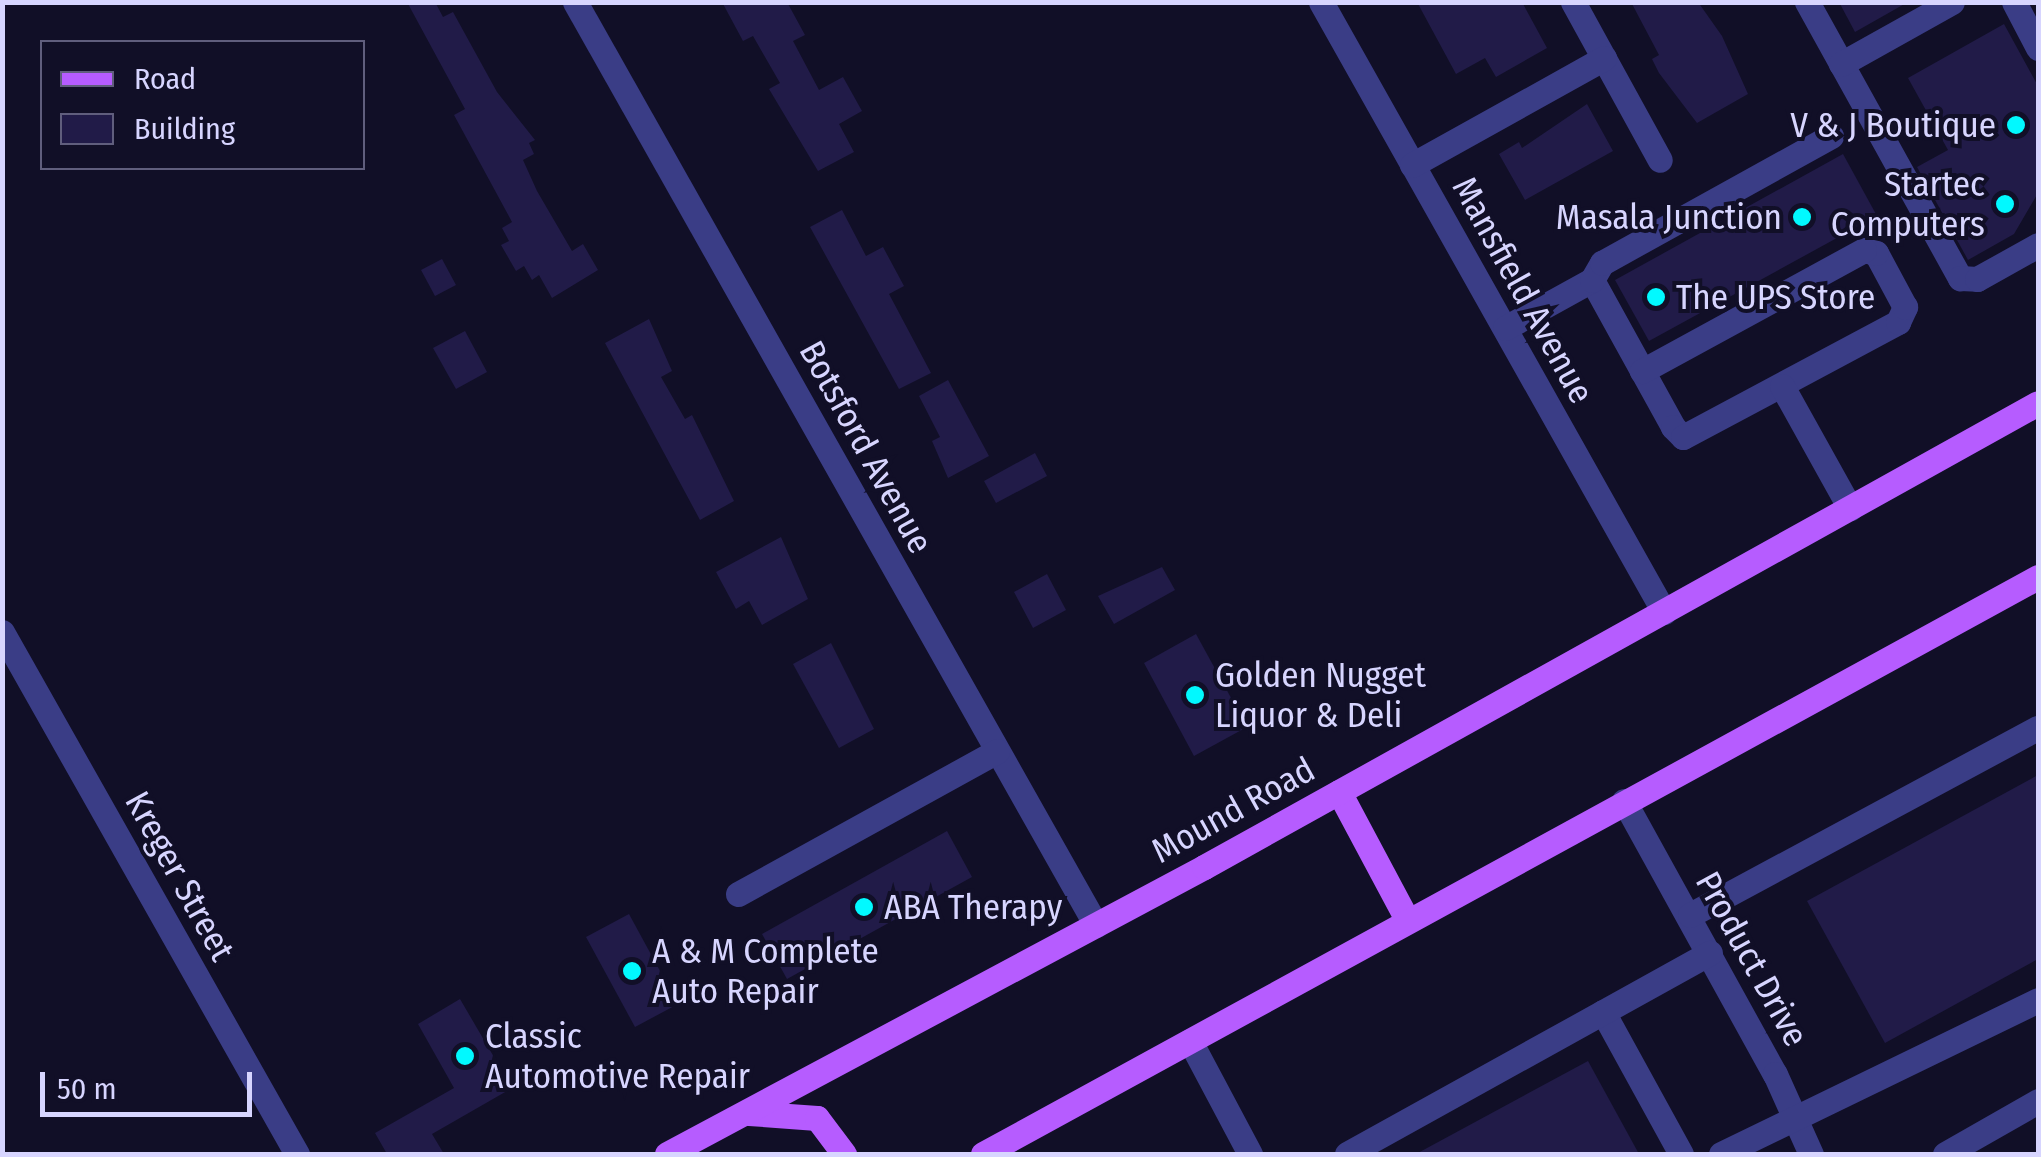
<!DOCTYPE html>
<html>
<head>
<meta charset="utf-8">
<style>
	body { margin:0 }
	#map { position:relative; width:2041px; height:1157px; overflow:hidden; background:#110f27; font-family:"Fira Sans Condensed",sans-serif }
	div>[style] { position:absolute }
	.building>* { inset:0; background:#211b48 }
	.minor>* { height:25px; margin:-12.5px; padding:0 12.5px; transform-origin:12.5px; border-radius:12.5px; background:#3a3d86 }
	.major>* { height:25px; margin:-12.5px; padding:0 12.5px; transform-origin:12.5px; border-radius:12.5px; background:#b65cff }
	.dots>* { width:28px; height:28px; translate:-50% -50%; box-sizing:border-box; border:5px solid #110f27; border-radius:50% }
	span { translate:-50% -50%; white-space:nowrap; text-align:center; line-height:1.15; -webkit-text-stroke:8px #110f27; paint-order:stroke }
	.poi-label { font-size:35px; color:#d7d5ff }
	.right { translate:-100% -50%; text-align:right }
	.left { translate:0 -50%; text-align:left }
	.street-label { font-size:35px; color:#d7d5ff }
	.frame { position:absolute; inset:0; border:5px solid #d7d5ff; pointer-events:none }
	.legend { position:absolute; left:40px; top:40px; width:325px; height:130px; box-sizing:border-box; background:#110f27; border:2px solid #605e7d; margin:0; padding:12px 18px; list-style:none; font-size:30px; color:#d7d5ff }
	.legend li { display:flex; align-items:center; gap:20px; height:50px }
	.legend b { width:50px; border:2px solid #605e7d }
	.scale { position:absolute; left:40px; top:1072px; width:212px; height:45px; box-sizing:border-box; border:5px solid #d7d5ff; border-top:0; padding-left:12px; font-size:30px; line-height:35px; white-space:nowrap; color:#d7d5ff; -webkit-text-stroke:8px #110f27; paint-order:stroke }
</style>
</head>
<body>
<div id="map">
	<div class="building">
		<div style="clip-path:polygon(407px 2px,435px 2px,443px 17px,453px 12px,497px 92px,535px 140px,529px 143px,534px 154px,523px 160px,537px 191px,572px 251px,583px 244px,598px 270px,552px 298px,539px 275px,532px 280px,524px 266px,516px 271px,501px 245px,509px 241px,502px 228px,512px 222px,454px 115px,465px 109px)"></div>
		<div style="clip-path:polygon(722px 2px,787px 2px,805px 35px,793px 41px,819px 90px,843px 77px,862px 111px,839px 124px,854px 152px,818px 171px,769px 89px,780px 83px,753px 36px,743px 41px)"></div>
		<div style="clip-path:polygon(1417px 2px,1522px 2px,1547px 48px,1496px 77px,1485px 58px,1456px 74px)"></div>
		<div style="clip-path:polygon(1631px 2px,1698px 2px,1722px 36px,1748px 94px,1697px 123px,1659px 73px,1652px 59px,1659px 55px)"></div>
		<div style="clip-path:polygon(1839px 2px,1908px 2px,1855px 32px)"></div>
		<div style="clip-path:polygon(2004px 24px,2038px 86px,2038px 193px,2014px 234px,1968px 260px,1917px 167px,1948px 150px,1908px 78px)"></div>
		<div style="clip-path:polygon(1587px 104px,1613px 151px,1525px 200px,1499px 154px,1519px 142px,1522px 148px)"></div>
		<div style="clip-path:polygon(1843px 154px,1877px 216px,1649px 341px,1615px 280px)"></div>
		<div style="clip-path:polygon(842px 210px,866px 256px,883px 247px,904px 286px,889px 294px,931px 373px,899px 389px,810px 227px)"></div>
		<div style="clip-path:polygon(442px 259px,456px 285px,435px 296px,421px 270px)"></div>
		<div style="clip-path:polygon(649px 319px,672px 371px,661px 377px,685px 419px,692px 415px,734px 501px,700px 520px,605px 343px)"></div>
		<div style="clip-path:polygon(465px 331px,487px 372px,456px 389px,433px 348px)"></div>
		<div style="clip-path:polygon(948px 380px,989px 456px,948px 478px,932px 441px,940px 437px,919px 396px)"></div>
		<div style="clip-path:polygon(1035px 453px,1047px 476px,996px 503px,984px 481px)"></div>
		<div style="clip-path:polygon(781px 537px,808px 599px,762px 625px,749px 601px,736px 609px,716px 572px)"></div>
		<div style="clip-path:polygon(1162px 567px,1175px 590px,1114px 624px,1098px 596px)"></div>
		<div style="clip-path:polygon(1047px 574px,1066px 610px,1033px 628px,1014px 592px)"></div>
		<div style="clip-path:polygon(1196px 634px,1247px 727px,1194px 756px,1144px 663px)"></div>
		<div style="clip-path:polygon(831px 643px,874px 729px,839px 748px,793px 664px)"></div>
		<div style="clip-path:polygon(2038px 775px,2038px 959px,1885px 1043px,1807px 901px)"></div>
		<div style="clip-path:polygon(947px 831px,972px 877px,787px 979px,762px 934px)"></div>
		<div style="clip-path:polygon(629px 914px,678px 1004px,635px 1027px,586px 937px)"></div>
		<div style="clip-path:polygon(460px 999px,512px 1088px,432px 1134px,444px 1154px,387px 1154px,375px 1133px,454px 1088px,418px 1024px)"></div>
		<div style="clip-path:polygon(1588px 1061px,1639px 1154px,1416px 1154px)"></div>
	</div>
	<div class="minor">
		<div style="left:575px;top:2px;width:1060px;rotate:60.56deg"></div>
		<div style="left:1321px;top:2px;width:700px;rotate:60.65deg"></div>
		<div style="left:1573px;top:2px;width:180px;rotate:61.2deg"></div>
		<div style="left:1807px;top:2px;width:316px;rotate:61deg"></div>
		<div style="left:1960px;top:278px;width:17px;rotate:3deg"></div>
		<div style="left:1977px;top:279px;width:70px;rotate:-29.1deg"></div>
		<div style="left:2014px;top:2px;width:52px;rotate:62.4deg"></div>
		<div style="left:1841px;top:64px;width:127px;rotate:-29.2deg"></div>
		<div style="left:1412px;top:165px;width:220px;rotate:-29.1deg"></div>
		<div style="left:1592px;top:280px;width:168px;rotate:61.1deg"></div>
		<div style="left:1673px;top:427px;width:14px;rotate:45deg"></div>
		<div style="left:1683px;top:437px;width:244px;rotate:-28.1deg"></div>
		<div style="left:1898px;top:322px;width:17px;rotate:-65deg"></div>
		<div style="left:1905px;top:307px;width:61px;rotate:-118.2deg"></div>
		<div style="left:1876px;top:253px;width:12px;rotate:-166deg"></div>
		<div style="left:1864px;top:250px;width:253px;rotate:151.4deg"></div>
		<div style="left:1505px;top:328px;width:99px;rotate:-28.9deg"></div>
		<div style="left:1592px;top:280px;width:20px;rotate:-60deg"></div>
		<div style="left:1602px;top:263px;width:262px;rotate:-29deg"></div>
		<div style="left:1782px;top:386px;width:140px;rotate:60.9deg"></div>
		<div style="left:2px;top:632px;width:600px;rotate:60.53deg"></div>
		<div style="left:1624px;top:801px;width:312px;rotate:61.1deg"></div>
		<div style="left:1775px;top:1074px;width:88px;rotate:65.8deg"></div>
		<div style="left:738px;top:894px;width:296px;rotate:-28.9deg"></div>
		<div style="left:1690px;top:915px;width:395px;rotate:-28.3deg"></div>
		<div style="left:1603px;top:1012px;width:162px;rotate:61.2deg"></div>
		<div style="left:1190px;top:1041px;width:128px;rotate:62deg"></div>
		<div style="left:1347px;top:1154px;width:415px;rotate:-29deg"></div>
		<div style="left:1721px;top:1154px;width:352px;rotate:-25.9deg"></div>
		<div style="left:1945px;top:1154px;width:107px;rotate:-29.7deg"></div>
	</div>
	<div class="major">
		<div style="left:1339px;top:792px;width:146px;rotate:61.9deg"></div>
		<div style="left:749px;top:1113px;width:68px;rotate:4.2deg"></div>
		<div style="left:817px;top:1118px;width:45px;rotate:53.1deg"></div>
		<div style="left:667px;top:1154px;width:609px;rotate:-28.12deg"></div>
		<div style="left:1204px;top:867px;width:954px;rotate:-29.09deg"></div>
		<div style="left:983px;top:1154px;width:1202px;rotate:-28.68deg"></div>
	</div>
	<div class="dots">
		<div style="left:2016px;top:125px;background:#01f9ff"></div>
		<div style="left:2005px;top:204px;background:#01f9ff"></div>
		<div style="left:1802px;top:217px;background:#01f9ff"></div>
		<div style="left:1656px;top:297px;background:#01f9ff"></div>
		<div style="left:1195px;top:695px;background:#01f9ff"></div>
		<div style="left:864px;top:907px;background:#01f9ff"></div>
		<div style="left:632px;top:971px;background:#01f9ff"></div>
		<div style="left:465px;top:1056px;background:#01f9ff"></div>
	</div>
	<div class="poi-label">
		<span class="right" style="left:1996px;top:125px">V &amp; J Boutique</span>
		<span class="right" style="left:1985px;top:204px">Startec<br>Computers</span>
		<span class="right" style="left:1782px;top:217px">Masala Junction</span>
		<span class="left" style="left:1676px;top:297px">The UPS Store</span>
		<span class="left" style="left:1215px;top:695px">Golden Nugget<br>Liquor &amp; Deli</span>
		<span class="left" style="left:884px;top:907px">ABA Therapy</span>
		<span class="left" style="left:652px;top:971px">A &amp; M Complete<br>Auto Repair</span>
		<span class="left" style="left:485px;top:1056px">Classic<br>Automotive Repair</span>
	</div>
	<div class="street-label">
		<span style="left:1523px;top:290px;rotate:61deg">Mansfield Avenue</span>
		<span style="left:866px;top:447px;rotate:61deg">Botsford Avenue</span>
		<span style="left:1233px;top:810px;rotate:-29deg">Mound Road</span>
		<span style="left:180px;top:876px;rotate:61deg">Kreger Street</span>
		<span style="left:1752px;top:959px;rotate:61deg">Product Drive</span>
	</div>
	<div class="frame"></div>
	<ul class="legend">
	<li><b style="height:12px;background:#b65cff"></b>Road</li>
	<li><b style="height:28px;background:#211b48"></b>Building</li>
	</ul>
	<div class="scale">50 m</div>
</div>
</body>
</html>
